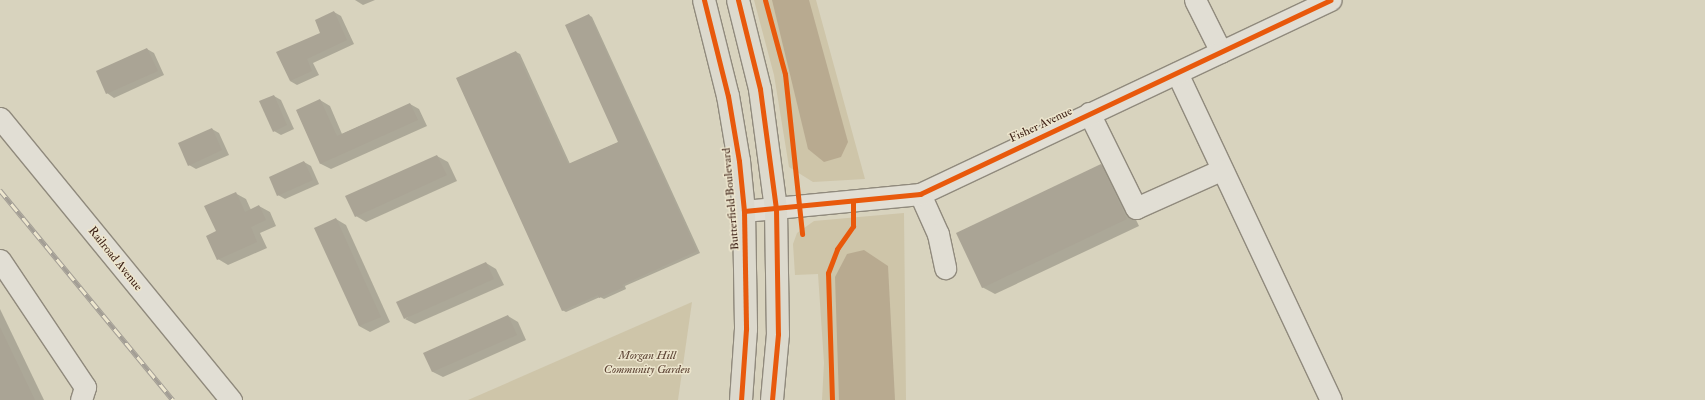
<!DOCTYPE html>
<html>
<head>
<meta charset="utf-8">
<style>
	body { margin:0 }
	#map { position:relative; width:1705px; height:400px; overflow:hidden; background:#d8d3be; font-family:"IM FELL Double Pica",serif }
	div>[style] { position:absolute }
	.green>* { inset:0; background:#cec5a9 }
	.water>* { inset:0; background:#b8aa90 }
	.shadow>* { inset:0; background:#0003 }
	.building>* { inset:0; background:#aaa495 }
	.roads { filter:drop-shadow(1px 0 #908a7d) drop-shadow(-1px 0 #908a7d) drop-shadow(0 1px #908a7d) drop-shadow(0 -1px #908a7d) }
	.minor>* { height:21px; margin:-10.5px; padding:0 10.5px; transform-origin:10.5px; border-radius:10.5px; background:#e1ded4 }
	.major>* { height:22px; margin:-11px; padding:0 11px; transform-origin:11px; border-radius:11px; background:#dcd9cd }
	.rail>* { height:4.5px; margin-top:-2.25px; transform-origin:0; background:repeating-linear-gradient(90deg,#ede6ce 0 9px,#a39e95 0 18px); box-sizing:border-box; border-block:1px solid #a39e95 }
	.cycleway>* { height:5px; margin:-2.5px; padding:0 2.5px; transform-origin:2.5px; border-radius:2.5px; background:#e8590c }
	span { translate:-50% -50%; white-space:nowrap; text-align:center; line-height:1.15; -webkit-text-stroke:3px #ede6ce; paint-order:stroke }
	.street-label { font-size:12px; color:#3a1d12 }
	.park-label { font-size:12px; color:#5d4434; font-style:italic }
</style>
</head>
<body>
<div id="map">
	<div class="green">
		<div style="clip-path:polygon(754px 0,816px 0,865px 179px,813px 182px,789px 167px,774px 75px)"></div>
		<div style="clip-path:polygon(904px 213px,906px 400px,822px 400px,824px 363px,818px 274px,795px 275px,793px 244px,797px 233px,814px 221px)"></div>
		<div style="clip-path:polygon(692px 302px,678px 400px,468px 400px)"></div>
	</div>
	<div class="water">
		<div style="clip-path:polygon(772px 0,809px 0,848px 142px,841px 157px,824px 162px,808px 149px)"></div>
		<div style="clip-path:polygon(864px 250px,888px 266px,895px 400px,839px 400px,835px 277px,847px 254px)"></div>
	</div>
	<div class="shadow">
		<div style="clip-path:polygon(355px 0,375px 0,363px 5px)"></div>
		<div style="clip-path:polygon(334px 12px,341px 16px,354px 44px,313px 63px,319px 75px,297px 85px,290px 81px)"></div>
		<div style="clip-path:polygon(589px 15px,592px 17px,700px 253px,625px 286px,626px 289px,604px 299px,600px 297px,566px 312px,562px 310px,516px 52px,520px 54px,570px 164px,619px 142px)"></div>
		<div style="clip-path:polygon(147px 49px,154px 53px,164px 75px,114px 98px,107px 93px)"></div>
		<div style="clip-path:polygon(274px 96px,281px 100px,294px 129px,281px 135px,274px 131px)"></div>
		<div style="clip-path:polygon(320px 100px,330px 106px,342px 134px,410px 104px,419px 109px,427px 126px,331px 169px,321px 164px,297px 111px)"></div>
		<div style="clip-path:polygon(212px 129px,219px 133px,229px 155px,196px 169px,189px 165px)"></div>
		<div style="clip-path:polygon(437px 156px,448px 162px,457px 181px,366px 222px,356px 216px)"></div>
		<div style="clip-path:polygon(304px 162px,311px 166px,319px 184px,285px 199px,278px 195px)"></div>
		<div style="clip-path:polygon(1101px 165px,1113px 172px,1139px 226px,995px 294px,982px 287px)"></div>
		<div style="clip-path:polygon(235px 193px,246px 199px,251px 210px,259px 206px,270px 212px,276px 226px,260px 233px,267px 248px,228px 265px,218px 259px,217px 232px)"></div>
		<div style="clip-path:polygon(336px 219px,346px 225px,390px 322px,370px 332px,359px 326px)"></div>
		<div style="clip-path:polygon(486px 263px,496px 269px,504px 285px,415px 324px,405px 319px)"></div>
		<div style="clip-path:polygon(0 309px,44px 400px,0 400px)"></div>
		<div style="clip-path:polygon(508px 316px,518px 322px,526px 340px,443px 377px,433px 372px,425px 353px)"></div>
	</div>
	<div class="building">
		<div style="clip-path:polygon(334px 11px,347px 40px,307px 59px,312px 71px,290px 81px,276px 52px,320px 33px,315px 20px)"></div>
		<div style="clip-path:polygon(589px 14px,697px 251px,622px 285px,624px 287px,599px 298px,598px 295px,562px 311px,456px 78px,516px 51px,568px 164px,618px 142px,565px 25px)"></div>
		<div style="clip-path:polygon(147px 48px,158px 71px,106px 94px,96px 71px)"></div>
		<div style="clip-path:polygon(274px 95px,287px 125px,273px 132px,259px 101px)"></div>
		<div style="clip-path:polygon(320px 99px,337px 136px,410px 103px,418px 120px,320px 164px,296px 110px)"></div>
		<div style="clip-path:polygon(212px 128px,222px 150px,188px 166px,178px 143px)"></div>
		<div style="clip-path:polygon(437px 155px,447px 175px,355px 217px,345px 196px)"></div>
		<div style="clip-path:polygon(304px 161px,313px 180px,277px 196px,269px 177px)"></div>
		<div style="clip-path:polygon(1101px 164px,1127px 219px,982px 288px,956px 233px)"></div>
		<div style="clip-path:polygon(236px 192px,245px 212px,259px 205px,266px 220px,251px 227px,257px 242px,217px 260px,206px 236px,216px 231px,204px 206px)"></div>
		<div style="clip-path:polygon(336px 218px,381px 317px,359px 326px,314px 228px)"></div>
		<div style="clip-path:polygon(486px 262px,494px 279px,404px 319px,396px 302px)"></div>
		<div style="clip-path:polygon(508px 315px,517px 335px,432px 372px,423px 353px)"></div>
		<div style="clip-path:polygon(0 327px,35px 400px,0 400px)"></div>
	</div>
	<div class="roads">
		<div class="minor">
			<div style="left:1195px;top:0;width:58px;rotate:63.4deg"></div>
			<div style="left:1177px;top:73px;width:361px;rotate:64.8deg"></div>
			<div style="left:1089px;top:113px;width:106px;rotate:63.7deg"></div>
			<div style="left:1136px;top:208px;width:93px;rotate:-24.1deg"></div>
			<div style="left:0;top:118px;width:365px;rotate:50.7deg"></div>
			<div style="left:920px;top:194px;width:44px;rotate:65.8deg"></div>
			<div style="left:938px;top:234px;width:35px;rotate:78deg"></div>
			<div style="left:744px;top:211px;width:177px;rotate:-5.5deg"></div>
			<div style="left:920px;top:194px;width:454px;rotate:-25.3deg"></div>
			<div style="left:0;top:260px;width:153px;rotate:56.2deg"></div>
			<div style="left:85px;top:387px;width:14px;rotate:107deg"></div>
		</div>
		<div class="major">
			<div style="left:704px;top:0;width:99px;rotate:76deg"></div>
			<div style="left:728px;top:96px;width:66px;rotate:80.4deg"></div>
			<div style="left:739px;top:161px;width:50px;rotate:84.3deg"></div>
			<div style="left:744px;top:211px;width:118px;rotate:89deg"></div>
			<div style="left:746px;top:329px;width:71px;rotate:94deg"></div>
			<div style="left:738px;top:0;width:92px;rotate:76.1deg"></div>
			<div style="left:760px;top:89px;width:121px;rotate:82.4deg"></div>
			<div style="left:776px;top:209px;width:125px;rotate:89.1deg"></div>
			<div style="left:778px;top:334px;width:66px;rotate:95.2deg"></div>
		</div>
	</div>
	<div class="rail">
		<div style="left:0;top:190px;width:272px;rotate:50.5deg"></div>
	</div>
	<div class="cycleway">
		<div style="left:704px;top:0;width:99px;rotate:76deg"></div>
		<div style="left:728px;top:96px;width:66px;rotate:80.4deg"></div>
		<div style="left:739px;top:161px;width:50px;rotate:84.3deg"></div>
		<div style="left:744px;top:211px;width:118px;rotate:89deg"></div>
		<div style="left:746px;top:329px;width:71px;rotate:94deg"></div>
		<div style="left:738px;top:0;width:92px;rotate:76.1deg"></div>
		<div style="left:760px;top:89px;width:121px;rotate:82.4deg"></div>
		<div style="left:776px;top:209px;width:125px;rotate:89.1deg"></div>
		<div style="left:778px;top:334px;width:66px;rotate:95.2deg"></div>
		<div style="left:765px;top:0;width:77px;rotate:74.9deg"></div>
		<div style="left:785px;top:74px;width:161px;rotate:83.9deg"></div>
		<div style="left:744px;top:211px;width:177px;rotate:-5.5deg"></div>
		<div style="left:920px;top:194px;width:454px;rotate:-25.3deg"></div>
		<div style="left:832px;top:400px;width:127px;rotate:-91.8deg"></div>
		<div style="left:828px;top:273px;width:26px;rotate:-69deg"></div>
		<div style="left:837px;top:249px;width:28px;rotate:-55deg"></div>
		<div style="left:853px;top:226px;width:25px;rotate:-90deg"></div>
	</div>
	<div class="street-label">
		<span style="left:1041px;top:125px;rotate:-25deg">Fisher Avenue</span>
		<span style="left:731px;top:199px;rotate:-95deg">Butterfield Boulevard</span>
		<span style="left:115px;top:259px;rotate:51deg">Railroad Avenue</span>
	</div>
	<div class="park-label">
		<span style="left:647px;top:363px">Morgan Hill<br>Community Garden</span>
	</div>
</div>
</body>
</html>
